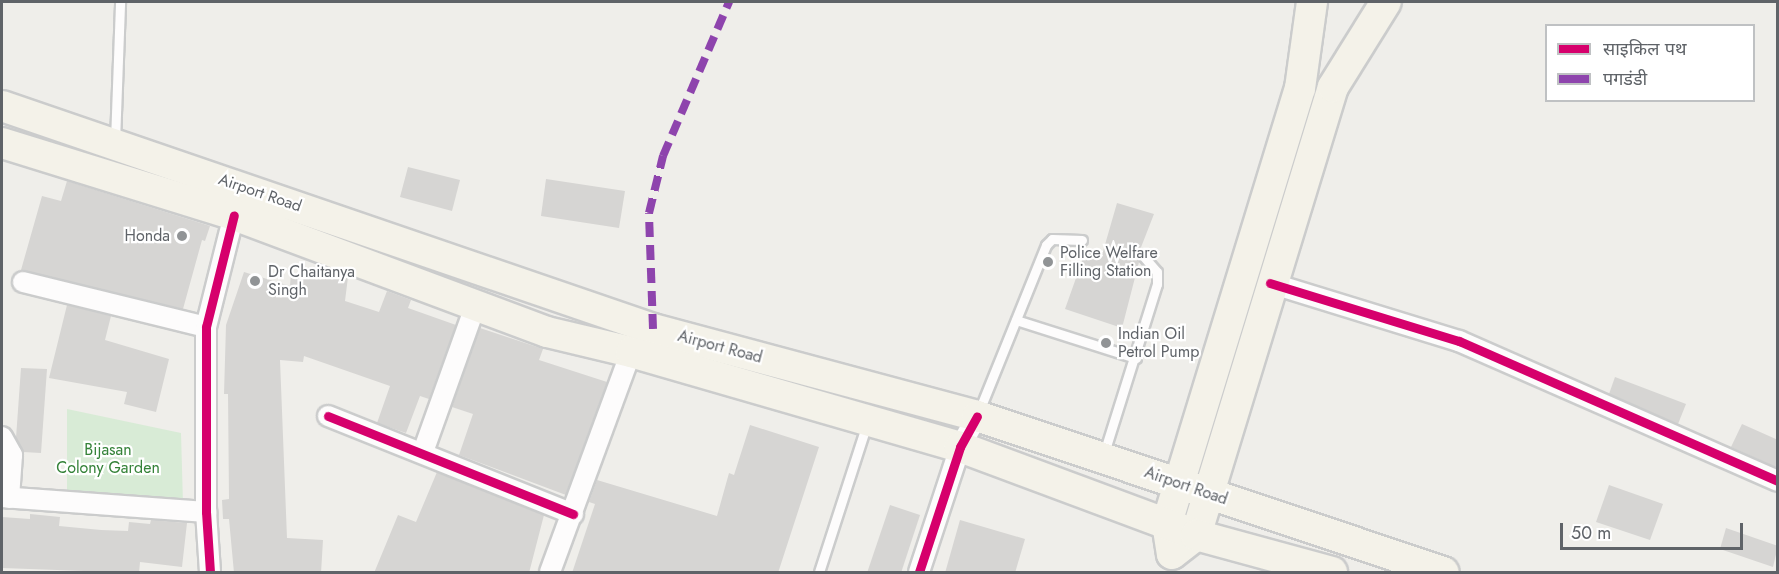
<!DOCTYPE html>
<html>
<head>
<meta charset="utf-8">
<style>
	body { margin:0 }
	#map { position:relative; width:1779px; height:574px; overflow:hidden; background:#efeeea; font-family:Jost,"Noto Sans Devanagari",sans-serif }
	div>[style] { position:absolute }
	.green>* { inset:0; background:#d8ebd6 }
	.building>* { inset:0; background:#d6d5d3 }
	.roads { filter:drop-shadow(2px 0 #cbcccc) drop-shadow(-2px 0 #cbcccc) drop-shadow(0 2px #cbcccc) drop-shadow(0 -2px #cbcccc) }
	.service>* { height:9px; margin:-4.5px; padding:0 4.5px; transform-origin:4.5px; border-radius:4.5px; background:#fdfcfc }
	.minor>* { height:20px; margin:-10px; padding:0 10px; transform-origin:10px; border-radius:10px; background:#fdfcfc }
	.primary>* { height:30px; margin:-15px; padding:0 15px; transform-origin:15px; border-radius:15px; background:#f4f2e9 }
	.quiet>* { height:8px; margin-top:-4px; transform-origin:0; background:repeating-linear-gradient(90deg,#8e44ad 0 15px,transparent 0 23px) }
	.cycleway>* { height:9px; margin:-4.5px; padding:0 4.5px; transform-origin:4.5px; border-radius:4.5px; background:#d6006c }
	.dots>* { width:16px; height:16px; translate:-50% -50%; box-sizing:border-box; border:3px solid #fff; border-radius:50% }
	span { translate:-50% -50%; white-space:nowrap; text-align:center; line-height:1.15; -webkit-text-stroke:4.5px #fff; paint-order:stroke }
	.street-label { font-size:16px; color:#5f6368 }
	.poi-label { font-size:16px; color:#5f6368 }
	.right { translate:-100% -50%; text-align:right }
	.left { translate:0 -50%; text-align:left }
	.park-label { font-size:16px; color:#348238 }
	.frame { position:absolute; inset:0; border:3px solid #5f6368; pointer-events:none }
	.legend { position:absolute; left:1545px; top:24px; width:210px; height:78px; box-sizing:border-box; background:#fff; border:2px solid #bfc1c3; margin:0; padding:8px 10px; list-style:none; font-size:18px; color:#5f6368 }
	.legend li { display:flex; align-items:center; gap:12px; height:30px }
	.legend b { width:30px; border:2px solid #bfc1c3 }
	.scale { position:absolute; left:1560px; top:523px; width:183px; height:27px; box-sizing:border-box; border:3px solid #5f6368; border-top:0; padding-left:8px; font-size:18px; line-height:21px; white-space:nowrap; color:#5f6368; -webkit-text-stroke:4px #fff; paint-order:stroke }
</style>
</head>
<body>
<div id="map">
	<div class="green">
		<div style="clip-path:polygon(67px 409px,181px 433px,183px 504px,67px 498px)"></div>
	</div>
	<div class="building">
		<div style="clip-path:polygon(408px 167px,460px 180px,452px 211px,400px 197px)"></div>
		<div style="clip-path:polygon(546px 179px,625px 191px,619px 228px,541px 216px)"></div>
		<div style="clip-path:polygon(67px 181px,210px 226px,205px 241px,202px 240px,183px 309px,21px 270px,42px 196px,61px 201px)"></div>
		<div style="clip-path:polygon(1117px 203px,1154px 214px,1138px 255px,1139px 262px,1122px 328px,1065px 309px,1086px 250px,1102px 255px)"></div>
		<div style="clip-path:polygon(244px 272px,290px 286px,291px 273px,348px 277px,345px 301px,379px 312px,387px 291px,411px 300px,408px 308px,456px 325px,429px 399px,420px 396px,406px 433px,377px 423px,390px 386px,304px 356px,303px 362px,280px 360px,287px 538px,323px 540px,321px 573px,234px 573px,229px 519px,223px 519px,222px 500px,229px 499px,228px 394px,224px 394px,226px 325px)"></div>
		<div style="clip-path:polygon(67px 305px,111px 316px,105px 340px,169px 359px,156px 412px,124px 404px,127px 392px,49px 378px)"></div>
		<div style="clip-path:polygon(480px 328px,543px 349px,539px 360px,607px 382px,566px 495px,459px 455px,473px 414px,452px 407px)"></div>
		<div style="clip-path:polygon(21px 368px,47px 369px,41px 453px,23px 452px,16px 438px)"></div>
		<div style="clip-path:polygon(1615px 377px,1686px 404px,1678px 424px,1609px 394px)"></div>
		<div style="clip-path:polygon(1742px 424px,1778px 440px,1778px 468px,1731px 447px)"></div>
		<div style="clip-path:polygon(750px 425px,819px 447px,778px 573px,572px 573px,595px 504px,589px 502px,597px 480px,717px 516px,729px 473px,734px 475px)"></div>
		<div style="clip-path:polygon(437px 472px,544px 515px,529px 573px,374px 573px,398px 515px,416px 522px)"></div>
		<div style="clip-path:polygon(1609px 485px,1663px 504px,1650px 540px,1596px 522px)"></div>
		<div style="clip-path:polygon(890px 505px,920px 515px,901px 573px,867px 573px)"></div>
		<div style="clip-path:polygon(30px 514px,60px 517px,59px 526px,101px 530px,128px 531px,129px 522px,150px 524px,151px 520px,187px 523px,182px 567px,140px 562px,139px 573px,2px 568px,2px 517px,30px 519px)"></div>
		<div style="clip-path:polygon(960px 520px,1025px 539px,1015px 573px,945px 573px)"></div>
		<div style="clip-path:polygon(1726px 528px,1778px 546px,1773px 567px,1720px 549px)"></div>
	</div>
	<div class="roads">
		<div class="service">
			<div style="left:115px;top:141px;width:139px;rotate:-87.9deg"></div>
			<div style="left:1016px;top:320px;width:126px;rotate:17.6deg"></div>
			<div style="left:979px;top:411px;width:179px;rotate:-68deg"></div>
			<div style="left:1046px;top:245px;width:8px;rotate:-45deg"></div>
			<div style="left:1052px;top:239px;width:30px;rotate:2deg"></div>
			<div style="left:1104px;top:453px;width:177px;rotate:-72.6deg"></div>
			<div style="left:1157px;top:284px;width:12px;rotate:-90deg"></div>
			<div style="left:1157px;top:272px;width:20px;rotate:-131deg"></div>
			<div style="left:819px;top:572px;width:157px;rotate:-72.1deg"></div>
		</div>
		<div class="minor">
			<div style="left:23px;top:282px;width:188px;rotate:13.8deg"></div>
			<div style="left:1270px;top:283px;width:198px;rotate:17.1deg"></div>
			<div style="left:1459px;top:341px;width:348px;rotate:23.7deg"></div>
			<div style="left:328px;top:416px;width:264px;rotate:21.8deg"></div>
			<div style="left:2px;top:437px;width:21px;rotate:61deg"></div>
			<div style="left:12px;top:455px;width:43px;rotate:94deg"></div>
			<div style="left:423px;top:452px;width:154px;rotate:-70.3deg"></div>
			<div style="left:2px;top:497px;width:205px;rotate:4.2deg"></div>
			<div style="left:210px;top:572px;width:60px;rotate:-93.8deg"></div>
			<div style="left:206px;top:512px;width:185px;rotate:-90deg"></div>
			<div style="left:206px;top:327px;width:115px;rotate:-76deg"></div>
			<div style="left:550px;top:572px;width:234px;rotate:-69.8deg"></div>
			<div style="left:919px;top:572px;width:132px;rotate:-71.8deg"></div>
			<div style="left:960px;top:447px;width:35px;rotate:-61deg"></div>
		</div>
		<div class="primary">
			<div style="left:1312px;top:2px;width:87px;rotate:97.9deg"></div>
			<div style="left:1300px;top:88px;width:455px;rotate:107deg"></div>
			<div style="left:1167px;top:523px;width:31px;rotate:81deg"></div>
			<div style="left:1172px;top:554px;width:31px;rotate:-38deg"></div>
			<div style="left:1196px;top:535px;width:468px;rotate:-73deg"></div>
			<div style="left:1333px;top:87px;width:100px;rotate:-58.1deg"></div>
			<div style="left:2px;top:106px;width:688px;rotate:18.91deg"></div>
			<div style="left:653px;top:329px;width:335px;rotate:15deg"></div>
			<div style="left:977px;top:416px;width:492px;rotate:18.5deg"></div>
			<div style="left:2px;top:143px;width:243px;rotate:17.2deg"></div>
			<div style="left:234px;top:215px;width:334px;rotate:20.5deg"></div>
			<div style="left:547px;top:332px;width:86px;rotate:13.4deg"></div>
			<div style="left:631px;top:352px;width:342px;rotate:16.1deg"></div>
			<div style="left:960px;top:447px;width:252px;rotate:20.4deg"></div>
			<div style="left:1196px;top:535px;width:141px;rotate:15.2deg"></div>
		</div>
	</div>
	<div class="quiet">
		<div style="left:653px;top:329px;width:116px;rotate:-92deg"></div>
		<div style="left:649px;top:213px;width:59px;rotate:-76.2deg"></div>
		<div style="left:663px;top:156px;width:168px;rotate:-66.8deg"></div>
	</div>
	<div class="cycleway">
		<div style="left:1270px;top:283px;width:198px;rotate:17.1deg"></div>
		<div style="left:1459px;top:341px;width:348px;rotate:23.7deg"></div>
		<div style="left:328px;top:416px;width:264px;rotate:21.8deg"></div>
		<div style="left:210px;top:572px;width:60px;rotate:-93.8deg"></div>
		<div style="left:206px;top:512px;width:185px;rotate:-90deg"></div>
		<div style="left:206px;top:327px;width:115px;rotate:-76deg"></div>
		<div style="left:919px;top:572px;width:132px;rotate:-71.8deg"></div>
		<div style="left:960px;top:447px;width:35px;rotate:-61deg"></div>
	</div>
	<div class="dots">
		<div style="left:182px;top:236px;background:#919496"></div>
		<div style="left:1048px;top:262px;background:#919496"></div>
		<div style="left:255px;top:281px;background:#919496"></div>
		<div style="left:1106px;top:343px;background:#919496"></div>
	</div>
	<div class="street-label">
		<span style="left:260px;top:193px;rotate:19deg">Airport Road</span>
		<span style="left:720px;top:347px;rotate:15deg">Airport Road</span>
		<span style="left:1186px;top:486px;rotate:19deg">Airport Road</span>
	</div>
	<div class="poi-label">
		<span class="right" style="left:170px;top:236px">Honda</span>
		<span class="left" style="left:1060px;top:262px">Police Welfare<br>Filling Station</span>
		<span class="left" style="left:268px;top:281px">Dr Chaitanya<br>Singh</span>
		<span class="left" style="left:1118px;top:343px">Indian Oil<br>Petrol Pump</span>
	</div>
	<div class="park-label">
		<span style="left:108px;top:459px">Bijasan<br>Colony Garden</span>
	</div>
	<div class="frame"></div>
	<ul class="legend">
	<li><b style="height:8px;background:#d6006c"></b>साइकिल पथ</li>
	<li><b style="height:8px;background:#8e44ad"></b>पगडंडी</li>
	</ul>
	<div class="scale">50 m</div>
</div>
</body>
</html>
